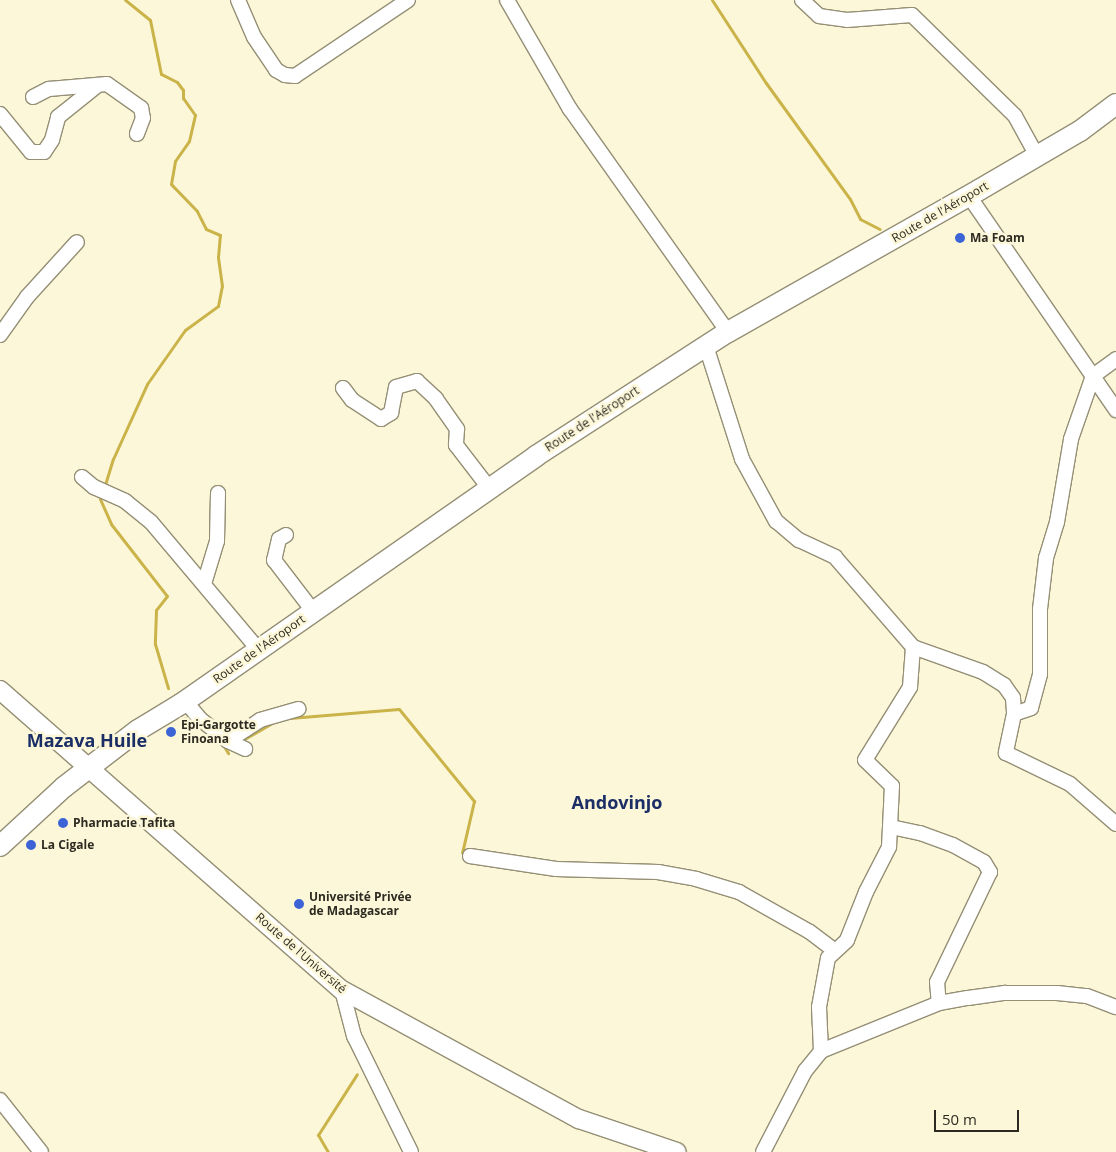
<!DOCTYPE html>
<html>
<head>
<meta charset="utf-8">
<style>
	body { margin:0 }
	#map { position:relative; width:1116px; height:1152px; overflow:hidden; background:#fdf7da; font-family:"Open Sans",sans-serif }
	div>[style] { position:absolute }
	.stream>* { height:3px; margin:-1.5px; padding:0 1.5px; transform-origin:1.5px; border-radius:1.5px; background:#cab348 }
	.roads { filter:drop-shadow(1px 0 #948f75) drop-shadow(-1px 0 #948f75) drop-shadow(0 1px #948f75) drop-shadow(0 -1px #948f75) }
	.minor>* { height:14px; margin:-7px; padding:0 7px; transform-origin:7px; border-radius:7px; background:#fff }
	.tertiary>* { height:18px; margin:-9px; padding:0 9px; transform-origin:9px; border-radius:9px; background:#fff }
	.secondary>* { height:20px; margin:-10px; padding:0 10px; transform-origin:10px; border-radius:10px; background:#fff }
	.dots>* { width:14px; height:14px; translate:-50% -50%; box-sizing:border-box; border:2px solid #fdf7da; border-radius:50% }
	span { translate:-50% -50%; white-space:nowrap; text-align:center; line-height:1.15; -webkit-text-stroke:5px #fdf7da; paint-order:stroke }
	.street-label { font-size:12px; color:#2d2b21 }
	.poi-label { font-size:12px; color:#2d2b21; font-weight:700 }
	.left { translate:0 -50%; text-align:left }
	.district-label { font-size:18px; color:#1b2f66; font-weight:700 }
	.scale { position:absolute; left:934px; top:1110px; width:85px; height:22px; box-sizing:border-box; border:2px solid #2d2b21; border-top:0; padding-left:6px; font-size:15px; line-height:18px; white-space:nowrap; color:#2d2b21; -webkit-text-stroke:4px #fdf7da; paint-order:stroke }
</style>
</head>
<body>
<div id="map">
	<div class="stream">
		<div style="left:712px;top:0;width:99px;rotate:57deg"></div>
		<div style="left:766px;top:83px;width:143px;rotate:54.1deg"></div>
		<div style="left:850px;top:199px;width:22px;rotate:63deg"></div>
		<div style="left:860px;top:219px;width:22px;rotate:27deg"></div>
		<div style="left:104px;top:488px;width:30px;rotate:-73deg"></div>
		<div style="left:113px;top:459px;width:82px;rotate:-65.6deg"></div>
		<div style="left:147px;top:384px;width:66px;rotate:-54.9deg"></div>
		<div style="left:185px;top:330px;width:41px;rotate:-36deg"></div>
		<div style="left:218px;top:306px;width:20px;rotate:-79deg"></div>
		<div style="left:222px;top:286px;width:29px;rotate:-98deg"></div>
		<div style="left:218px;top:257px;width:22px;rotate:-85deg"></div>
		<div style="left:220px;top:235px;width:15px;rotate:-157deg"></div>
		<div style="left:206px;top:229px;width:20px;rotate:-117deg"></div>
		<div style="left:197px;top:211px;width:37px;rotate:-134deg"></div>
		<div style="left:171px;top:184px;width:23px;rotate:-80deg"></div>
		<div style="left:175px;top:161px;width:24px;rotate:-55deg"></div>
		<div style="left:189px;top:141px;width:27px;rotate:-77deg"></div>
		<div style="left:195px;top:115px;width:21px;rotate:-125deg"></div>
		<div style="left:183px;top:98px;width:8px;rotate:-90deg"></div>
		<div style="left:183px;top:90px;width:10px;rotate:-127deg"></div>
		<div style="left:177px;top:82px;width:18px;rotate:-153deg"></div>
		<div style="left:161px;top:74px;width:55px;rotate:-101.5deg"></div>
		<div style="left:150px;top:20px;width:32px;rotate:-141deg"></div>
		<div style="left:102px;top:494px;width:5px;rotate:112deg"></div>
		<div style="left:100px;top:499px;width:27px;rotate:66deg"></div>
		<div style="left:111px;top:524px;width:91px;rotate:52.1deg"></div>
		<div style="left:167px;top:596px;width:18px;rotate:128deg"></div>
		<div style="left:156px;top:610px;width:34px;rotate:92deg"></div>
		<div style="left:155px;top:644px;width:46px;rotate:73.5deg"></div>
		<div style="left:185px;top:718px;width:24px;rotate:33deg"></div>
		<div style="left:290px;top:718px;width:109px;rotate:-4.7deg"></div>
		<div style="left:399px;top:709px;width:119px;rotate:50.8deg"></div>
		<div style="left:474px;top:801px;width:53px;rotate:103deg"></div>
		<div style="left:241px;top:741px;width:36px;rotate:-30deg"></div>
		<div style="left:222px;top:743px;width:12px;rotate:59deg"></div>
		<div style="left:328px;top:1152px;width:20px;rotate:-120deg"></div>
		<div style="left:318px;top:1135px;width:72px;rotate:-57.4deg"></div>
	</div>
	<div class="roads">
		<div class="minor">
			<div style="left:238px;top:0;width:40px;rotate:66.6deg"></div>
			<div style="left:254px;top:37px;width:40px;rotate:56deg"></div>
			<div style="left:276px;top:70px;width:10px;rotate:29deg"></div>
			<div style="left:285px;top:75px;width:10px;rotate:6deg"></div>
			<div style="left:295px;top:76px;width:136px;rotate:-33.9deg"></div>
			<div style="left:507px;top:0;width:126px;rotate:60deg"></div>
			<div style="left:570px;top:109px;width:273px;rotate:54.7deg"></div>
			<div style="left:802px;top:0;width:23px;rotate:43deg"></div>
			<div style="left:819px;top:16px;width:28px;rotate:8deg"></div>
			<div style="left:847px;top:20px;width:65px;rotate:-4.4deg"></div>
			<div style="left:912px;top:15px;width:144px;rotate:44.4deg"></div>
			<div style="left:1015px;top:116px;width:46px;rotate:61.2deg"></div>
			<div style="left:33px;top:97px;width:18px;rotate:-27deg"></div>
			<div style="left:49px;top:89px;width:58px;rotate:-4.9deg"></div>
			<div style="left:107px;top:84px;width:42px;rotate:35.2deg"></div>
			<div style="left:141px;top:108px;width:10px;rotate:79deg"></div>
			<div style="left:143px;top:118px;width:17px;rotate:111deg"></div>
			<div style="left:0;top:114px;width:49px;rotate:50.8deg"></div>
			<div style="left:31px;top:152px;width:13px"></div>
			<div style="left:44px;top:152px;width:14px;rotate:-56deg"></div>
			<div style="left:52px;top:140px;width:24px;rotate:-75deg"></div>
			<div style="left:58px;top:117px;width:51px;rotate:-38.7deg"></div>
			<div style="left:969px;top:196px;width:260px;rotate:55.5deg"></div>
			<div style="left:0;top:335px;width:47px;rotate:-54.6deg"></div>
			<div style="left:27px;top:297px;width:74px;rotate:-47.7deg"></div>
			<div style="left:706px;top:346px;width:119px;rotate:72.3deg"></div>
			<div style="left:742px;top:459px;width:71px;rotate:61.3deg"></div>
			<div style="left:776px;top:521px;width:30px;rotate:40deg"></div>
			<div style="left:799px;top:540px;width:40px;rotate:25deg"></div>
			<div style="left:835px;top:557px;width:119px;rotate:49.1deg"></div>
			<div style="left:913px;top:647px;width:74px;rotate:19.7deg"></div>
			<div style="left:983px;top:672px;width:25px;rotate:32deg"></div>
			<div style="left:1004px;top:685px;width:16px;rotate:55deg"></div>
			<div style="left:1013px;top:698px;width:16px;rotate:86deg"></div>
			<div style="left:1014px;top:714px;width:40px;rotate:102deg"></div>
			<div style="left:1006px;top:753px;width:71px;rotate:25.8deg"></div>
			<div style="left:1070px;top:784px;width:61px;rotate:41deg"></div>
			<div style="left:343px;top:388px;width:15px;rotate:53deg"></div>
			<div style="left:352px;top:400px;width:35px;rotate:33deg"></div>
			<div style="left:381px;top:419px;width:12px;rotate:-31deg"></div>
			<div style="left:391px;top:413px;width:26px;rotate:-79deg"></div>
			<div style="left:396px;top:387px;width:22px;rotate:-16deg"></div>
			<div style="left:417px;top:381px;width:26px;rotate:43deg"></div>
			<div style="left:436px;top:399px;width:37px;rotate:55deg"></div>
			<div style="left:457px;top:429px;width:16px;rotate:94deg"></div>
			<div style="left:456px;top:445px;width:54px;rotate:52.5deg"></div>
			<div style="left:82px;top:477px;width:16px;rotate:40deg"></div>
			<div style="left:94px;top:487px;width:34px;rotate:24deg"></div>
			<div style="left:125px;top:501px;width:33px;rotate:39deg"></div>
			<div style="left:151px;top:522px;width:165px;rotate:49.9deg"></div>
			<div style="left:286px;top:535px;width:8px;rotate:150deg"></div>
			<div style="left:279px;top:539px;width:22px;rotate:103deg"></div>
			<div style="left:274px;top:560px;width:64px;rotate:52.6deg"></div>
			<div style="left:204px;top:584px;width:45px;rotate:-73.2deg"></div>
			<div style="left:217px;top:541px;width:48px;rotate:-88.8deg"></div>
			<div style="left:185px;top:701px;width:23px;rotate:50deg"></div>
			<div style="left:200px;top:719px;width:36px;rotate:38deg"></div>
			<div style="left:228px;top:741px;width:38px;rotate:-33deg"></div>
			<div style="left:260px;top:720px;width:40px;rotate:-16deg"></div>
			<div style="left:1014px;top:714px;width:18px;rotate:-19deg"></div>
			<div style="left:1031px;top:708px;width:35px;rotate:-75deg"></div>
			<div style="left:1040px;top:674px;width:65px;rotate:-90deg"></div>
			<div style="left:1040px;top:609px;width:51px;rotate:-83.3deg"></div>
			<div style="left:1046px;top:558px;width:38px;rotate:-73deg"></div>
			<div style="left:1057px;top:522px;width:84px;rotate:-80.4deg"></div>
			<div style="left:1071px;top:439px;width:67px;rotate:-70.8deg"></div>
			<div style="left:1093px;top:376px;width:29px;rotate:-36deg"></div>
			<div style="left:228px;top:741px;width:19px;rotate:25deg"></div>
			<div style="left:891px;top:827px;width:30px;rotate:12deg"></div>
			<div style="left:920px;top:833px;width:35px;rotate:20deg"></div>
			<div style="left:953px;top:845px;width:35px;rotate:29deg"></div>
			<div style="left:984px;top:862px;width:12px;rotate:59deg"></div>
			<div style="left:990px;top:872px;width:122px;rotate:115.7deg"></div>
			<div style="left:937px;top:982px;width:21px;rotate:85deg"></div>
			<div style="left:470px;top:856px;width:87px;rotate:8.6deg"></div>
			<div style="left:556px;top:869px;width:102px;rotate:1.7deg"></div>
			<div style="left:658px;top:872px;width:39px;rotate:10deg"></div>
			<div style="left:696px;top:879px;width:45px;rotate:16.8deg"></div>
			<div style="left:739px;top:892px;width:81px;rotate:29.4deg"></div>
			<div style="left:810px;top:932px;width:30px;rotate:37deg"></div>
			<div style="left:342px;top:990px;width:48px;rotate:75.4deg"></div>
			<div style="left:354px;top:1036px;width:129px;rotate:63.8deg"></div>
			<div style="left:821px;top:1051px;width:44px;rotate:-92.6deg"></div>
			<div style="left:819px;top:1007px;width:50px;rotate:-79.6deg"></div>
			<div style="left:828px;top:958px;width:26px;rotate:-43deg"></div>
			<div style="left:847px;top:940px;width:52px;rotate:-68.4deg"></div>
			<div style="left:866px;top:892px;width:51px;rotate:-62.9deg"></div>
			<div style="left:889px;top:847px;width:61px;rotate:-87.2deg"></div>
			<div style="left:892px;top:786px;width:37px;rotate:-136deg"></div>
			<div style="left:865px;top:760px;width:86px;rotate:-58.3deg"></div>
			<div style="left:910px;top:687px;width:40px;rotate:-85.7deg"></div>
			<div style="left:0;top:1100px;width:66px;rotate:51.7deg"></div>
			<div style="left:763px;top:1152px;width:91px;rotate:-62.6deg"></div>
			<div style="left:805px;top:1071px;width:26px;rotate:-51deg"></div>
			<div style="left:821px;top:1051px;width:127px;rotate:-22.1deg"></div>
			<div style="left:939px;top:1003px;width:29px;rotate:-10deg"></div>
			<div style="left:968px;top:998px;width:37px;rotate:-8deg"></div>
			<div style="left:1005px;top:993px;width:52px"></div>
			<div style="left:1057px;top:993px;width:30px;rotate:6deg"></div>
			<div style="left:1087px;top:996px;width:31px;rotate:21deg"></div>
		</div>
		<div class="tertiary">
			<div style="left:0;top:690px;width:455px;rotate:41.3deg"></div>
			<div style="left:342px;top:990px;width:270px;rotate:28.6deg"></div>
			<div style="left:579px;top:1119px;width:103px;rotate:18.6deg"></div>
		</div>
		<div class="secondary">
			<div style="left:0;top:846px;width:87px;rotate:-42.7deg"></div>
			<div style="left:64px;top:787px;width:93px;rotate:-37.6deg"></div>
			<div style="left:138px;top:730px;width:50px;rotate:-31.2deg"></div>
			<div style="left:181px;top:704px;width:433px;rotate:-34.9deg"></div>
			<div style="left:536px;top:456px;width:229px;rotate:-32.9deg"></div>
			<div style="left:728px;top:332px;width:288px;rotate:-29.5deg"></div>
			<div style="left:979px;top:190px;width:117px;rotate:-30.3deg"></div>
			<div style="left:1080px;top:131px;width:45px;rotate:-36.9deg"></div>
		</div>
	</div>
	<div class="dots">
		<div style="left:960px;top:238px;background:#3c64d6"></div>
		<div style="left:171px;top:732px;background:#3c64d6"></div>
		<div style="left:63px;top:823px;background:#3c64d6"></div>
		<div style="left:31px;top:845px;background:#3c64d6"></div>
		<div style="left:299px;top:904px;background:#3c64d6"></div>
	</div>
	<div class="street-label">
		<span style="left:940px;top:212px;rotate:-30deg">Route de l'Aéroport</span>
		<span style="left:592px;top:419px;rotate:-33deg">Route de l'Aéroport</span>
		<span style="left:259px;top:649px;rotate:-35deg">Route de l'Aéroport</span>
		<span style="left:301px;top:953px;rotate:41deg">Route de l'Université</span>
	</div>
	<div class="poi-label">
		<span class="left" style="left:970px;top:238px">Ma Foam</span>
		<span class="left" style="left:181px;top:732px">Epi-Gargotte<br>Finoana</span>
		<span class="left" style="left:73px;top:823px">Pharmacie Tafita</span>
		<span class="left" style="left:41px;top:845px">La Cigale</span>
		<span class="left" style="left:309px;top:904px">Université Privée<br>de Madagascar</span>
	</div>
	<div class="district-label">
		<span style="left:87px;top:740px">Mazava Huile</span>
		<span style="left:617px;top:802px">Andovinjo</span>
	</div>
	<div class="scale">50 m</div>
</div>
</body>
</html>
